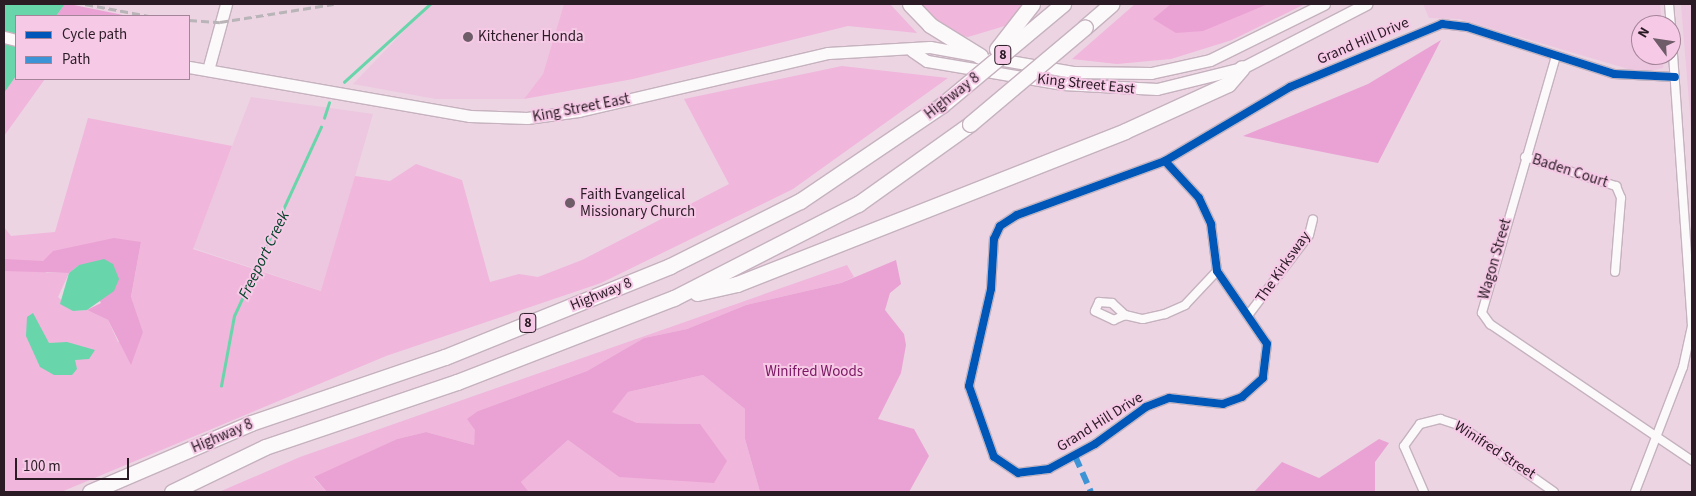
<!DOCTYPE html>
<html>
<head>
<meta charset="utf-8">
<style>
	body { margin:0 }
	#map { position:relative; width:1696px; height:496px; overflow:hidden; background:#ecd4e3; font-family:"Source Sans 3",sans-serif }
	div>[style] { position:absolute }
	.built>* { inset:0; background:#edc6df }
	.green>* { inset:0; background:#f0b6dc }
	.forest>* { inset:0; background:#eaa2d4 }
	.water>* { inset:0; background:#68d5aa }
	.stream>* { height:2.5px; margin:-1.25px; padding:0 1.25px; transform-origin:1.25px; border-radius:1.25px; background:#68d5aa }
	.roads { filter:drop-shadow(1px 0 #c5b2be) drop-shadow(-1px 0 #c5b2be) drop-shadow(0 1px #c5b2be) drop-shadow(0 -1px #c5b2be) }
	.minor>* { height:8px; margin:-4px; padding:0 4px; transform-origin:4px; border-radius:4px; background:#fcf9fb }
	.secondary>* { height:11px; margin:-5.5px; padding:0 5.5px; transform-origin:5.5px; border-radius:5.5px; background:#fcf9fb }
	.motorway>* { height:15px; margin:-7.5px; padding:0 7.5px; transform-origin:7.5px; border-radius:7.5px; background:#fcf9fb }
	.rail>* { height:2.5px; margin-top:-1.25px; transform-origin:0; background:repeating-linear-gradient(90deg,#b9b4b7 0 8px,transparent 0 12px) }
	.bridges { filter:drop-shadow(1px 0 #c5b2be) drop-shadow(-1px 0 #c5b2be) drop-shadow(0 1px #c5b2be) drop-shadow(0 -1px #c5b2be) }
	.motorway-bridge>* { height:15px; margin:-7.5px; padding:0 7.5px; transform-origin:7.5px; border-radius:7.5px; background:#fcf9fb }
	.quiet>* { height:6px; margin-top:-3px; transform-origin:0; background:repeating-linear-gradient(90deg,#3c94d6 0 12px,transparent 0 18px) }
	.cycleway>* { height:8px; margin:-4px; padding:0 4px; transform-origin:4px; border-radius:4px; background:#0057b8 }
	.dots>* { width:14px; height:14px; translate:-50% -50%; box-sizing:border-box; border:2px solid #f6cae6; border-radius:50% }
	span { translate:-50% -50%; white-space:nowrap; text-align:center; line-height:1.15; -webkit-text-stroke:4px #f6cae6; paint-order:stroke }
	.shield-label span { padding:1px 4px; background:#f6cae6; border:1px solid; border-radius:4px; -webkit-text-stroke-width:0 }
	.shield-label { font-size:14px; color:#2a1b25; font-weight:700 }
	.poi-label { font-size:15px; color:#2a1b25 }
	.left { translate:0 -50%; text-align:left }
	.street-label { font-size:15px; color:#2a1b25 }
	.park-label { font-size:15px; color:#7b1763 }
	.water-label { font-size:16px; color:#004228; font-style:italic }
	.frame { position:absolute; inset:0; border:5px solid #2a1b25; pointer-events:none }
	.legend { position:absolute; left:15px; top:15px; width:175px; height:65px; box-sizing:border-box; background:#f6cae6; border:1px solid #a48499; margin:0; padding:6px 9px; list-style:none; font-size:15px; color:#2a1b25 }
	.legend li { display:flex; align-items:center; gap:10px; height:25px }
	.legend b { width:25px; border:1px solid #a48499 }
	.north { position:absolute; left:1631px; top:15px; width:50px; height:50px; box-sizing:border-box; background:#f6cae6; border:1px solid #a48499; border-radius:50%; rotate:301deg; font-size:14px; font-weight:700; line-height:20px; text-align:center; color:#2a1b25 }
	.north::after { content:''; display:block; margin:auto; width:18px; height:22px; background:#6e5c68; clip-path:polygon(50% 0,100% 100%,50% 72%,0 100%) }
	.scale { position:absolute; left:15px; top:458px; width:114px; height:22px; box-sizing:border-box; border:2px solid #2a1b25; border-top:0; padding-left:6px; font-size:15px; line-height:18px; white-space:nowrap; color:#2a1b25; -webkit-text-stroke:4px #f6cae6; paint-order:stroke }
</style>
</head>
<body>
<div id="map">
	<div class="built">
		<div style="clip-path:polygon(430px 4px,564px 4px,543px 74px,524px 99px,436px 99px,353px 84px)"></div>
		<div style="clip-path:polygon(1423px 4px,1660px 4px,1662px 25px,1641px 25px,1641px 55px,1665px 55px,1663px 68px,1642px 73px,1459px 19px,1429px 18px)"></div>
		<div style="clip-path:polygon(1681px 4px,1692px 4px,1692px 138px)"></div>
		<div style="clip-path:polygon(251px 97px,373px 114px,322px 291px,193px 248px)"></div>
	</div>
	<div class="green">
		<div style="clip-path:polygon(564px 4px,890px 4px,917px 33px,848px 26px,633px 79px,524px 99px,543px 74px)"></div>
		<div style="clip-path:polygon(915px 4px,1026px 4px,1008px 25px,968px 37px,948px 33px)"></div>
		<div style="clip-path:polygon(1135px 4px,1305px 4px,1232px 40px,1171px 59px,1117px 64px,1072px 59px)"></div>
		<div style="clip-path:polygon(evenodd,842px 66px,948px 78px,793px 189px,601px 283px,386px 356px,61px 492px,4px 492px,4px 227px,11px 236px,55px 232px,88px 118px,232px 146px,193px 249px,321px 291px,355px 176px,390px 181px,416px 164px,462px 180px,490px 282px,519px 274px,538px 277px,582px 260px,729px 184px,684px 99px,842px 66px,141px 242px,131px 298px,143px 332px,118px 342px,108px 320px,87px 310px,73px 311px,58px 297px,69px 273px,46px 273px,42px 261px,141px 242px)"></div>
		<div style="clip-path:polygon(16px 76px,45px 79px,4px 136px,4px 93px)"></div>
		<div style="clip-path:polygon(847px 265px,854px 277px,841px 283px,746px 305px,687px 329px,644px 338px,587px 371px,478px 411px,474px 445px,426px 432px,397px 439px,314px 478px,327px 492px,219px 492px,300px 457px)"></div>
		<div style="clip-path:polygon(703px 375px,745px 409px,745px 439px,760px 492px,529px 492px,521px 482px,568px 440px,619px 477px,700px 424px,637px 423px,611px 412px,628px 392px)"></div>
	</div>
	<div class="forest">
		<div style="clip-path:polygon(65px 4px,69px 4px,128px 16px,56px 16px)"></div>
		<div style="clip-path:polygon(1171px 4px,1268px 4px,1203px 31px,1176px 33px,1153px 19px)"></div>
		<div style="clip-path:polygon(1441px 40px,1378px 163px,1243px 136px,1368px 84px)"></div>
		<div style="clip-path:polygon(114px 238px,141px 242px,131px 297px,143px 332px,131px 365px,108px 320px,87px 310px,101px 303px,79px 265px,69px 273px,4px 271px,4px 259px,43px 261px,53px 251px)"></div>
		<div style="clip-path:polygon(896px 260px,901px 284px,890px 293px,885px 310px,904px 334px,906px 345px,901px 373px,878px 419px,914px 429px,929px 456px,909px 492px,760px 492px,745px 439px,745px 409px,703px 375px,628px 392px,612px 412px,637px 423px,700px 424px,727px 461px,714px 483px,619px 477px,568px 440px,521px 482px,529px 492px,327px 492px,314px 477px,397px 439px,426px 432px,474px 445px,475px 430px,467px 419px,478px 411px,587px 371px,644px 338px,687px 329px,746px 305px,841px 283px)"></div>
		<div style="clip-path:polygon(1379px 439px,1389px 443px,1375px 462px,1375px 492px,1254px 492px,1282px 462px,1319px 478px)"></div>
	</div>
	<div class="water">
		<div style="clip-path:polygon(4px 4px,65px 4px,56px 16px,16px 16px,16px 76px,4px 93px)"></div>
		<div style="clip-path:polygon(104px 259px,113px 264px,119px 279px,114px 291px,87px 310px,73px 311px,60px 304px,69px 273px,79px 265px)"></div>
		<div style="clip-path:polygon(33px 313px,49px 343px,67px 342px,95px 350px,89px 359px,75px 360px,77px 369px,72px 375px,54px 375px,40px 367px,26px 336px,27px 317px)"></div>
	</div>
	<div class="stream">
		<div style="left:344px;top:82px;width:116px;rotate:-42.2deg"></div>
		<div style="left:324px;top:118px;width:16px;rotate:-72deg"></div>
		<div style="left:221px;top:386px;width:71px;rotate:-79.5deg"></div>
		<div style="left:234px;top:316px;width:208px;rotate:-65.3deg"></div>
	</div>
	<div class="roads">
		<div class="minor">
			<div style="left:1669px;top:4px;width:21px;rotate:85deg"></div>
			<div style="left:1556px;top:56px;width:267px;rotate:106.1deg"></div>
			<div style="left:1482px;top:313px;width:14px;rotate:54deg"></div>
			<div style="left:1490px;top:324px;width:244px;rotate:34.1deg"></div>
			<div style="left:1525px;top:157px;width:96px;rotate:17.7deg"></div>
			<div style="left:1616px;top:186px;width:13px;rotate:67deg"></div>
			<div style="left:1621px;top:198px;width:74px;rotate:94.6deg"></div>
			<div style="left:1165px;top:161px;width:50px;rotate:47.4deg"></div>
			<div style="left:1199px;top:198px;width:29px;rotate:65deg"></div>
			<div style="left:1211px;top:224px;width:47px;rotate:82.7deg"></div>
			<div style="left:1217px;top:271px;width:88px;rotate:55.6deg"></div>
			<div style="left:1267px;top:344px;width:34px;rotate:97deg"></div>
			<div style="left:1263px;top:378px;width:28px;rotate:138deg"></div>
			<div style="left:1242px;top:397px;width:20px;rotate:160deg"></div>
			<div style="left:1223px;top:404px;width:54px;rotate:-173.7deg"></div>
			<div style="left:1169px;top:398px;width:25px;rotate:159deg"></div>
			<div style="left:1146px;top:407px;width:63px;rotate:144deg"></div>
			<div style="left:1095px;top:444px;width:52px;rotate:151.5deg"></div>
			<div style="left:1049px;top:469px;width:31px;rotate:173deg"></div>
			<div style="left:1018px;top:473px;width:29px;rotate:-146deg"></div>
			<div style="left:994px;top:457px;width:75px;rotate:-109.4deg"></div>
			<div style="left:969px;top:386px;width:99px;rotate:-77.2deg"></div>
			<div style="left:991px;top:289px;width:50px;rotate:-86.6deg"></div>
			<div style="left:994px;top:239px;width:14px;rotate:-65deg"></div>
			<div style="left:1000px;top:226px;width:20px;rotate:-33deg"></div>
			<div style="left:1017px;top:215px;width:158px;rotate:-20deg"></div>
			<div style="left:1165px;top:161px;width:145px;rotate:-30.6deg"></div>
			<div style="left:1290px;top:87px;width:165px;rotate:-22.5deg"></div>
			<div style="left:1442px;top:24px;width:25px;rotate:7deg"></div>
			<div style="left:1467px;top:27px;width:154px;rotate:17.7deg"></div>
			<div style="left:1614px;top:74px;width:61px;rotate:2.8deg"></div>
			<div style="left:1249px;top:314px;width:99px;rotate:-52.8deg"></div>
			<div style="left:1309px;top:235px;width:16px;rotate:-76deg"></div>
			<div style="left:1125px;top:315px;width:12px;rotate:156deg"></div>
			<div style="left:1114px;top:320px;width:21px;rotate:-155deg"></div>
			<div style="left:1095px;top:311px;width:10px;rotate:-66deg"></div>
			<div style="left:1099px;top:302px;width:13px;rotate:4deg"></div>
			<div style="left:1112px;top:303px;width:18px;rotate:43deg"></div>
			<div style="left:1125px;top:315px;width:18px;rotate:13deg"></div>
			<div style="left:1143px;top:319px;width:23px;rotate:-13deg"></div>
			<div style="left:1165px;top:314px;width:22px;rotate:-24deg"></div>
			<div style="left:1185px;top:305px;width:47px;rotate:-46.7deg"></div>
			<div style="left:1424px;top:492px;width:50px;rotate:-113.5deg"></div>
			<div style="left:1404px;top:446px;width:27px;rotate:-54deg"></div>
			<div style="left:1420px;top:424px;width:21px;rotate:-14deg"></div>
			<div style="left:1440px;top:419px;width:20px;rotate:18deg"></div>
			<div style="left:1459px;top:425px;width:116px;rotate:35.2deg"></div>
			<div style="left:1635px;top:492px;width:134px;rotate:-69deg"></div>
			<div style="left:1683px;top:367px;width:42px;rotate:-77.6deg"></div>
			<div style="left:1692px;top:326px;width:299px;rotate:-94deg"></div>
		</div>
		<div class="secondary">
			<div style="left:4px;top:37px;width:12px;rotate:14deg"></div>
			<div style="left:912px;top:51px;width:18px;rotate:34deg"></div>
			<div style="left:927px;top:61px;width:138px;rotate:9.6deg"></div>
			<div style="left:1063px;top:84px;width:94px;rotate:3deg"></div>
			<div style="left:1157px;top:89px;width:88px;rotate:-13.9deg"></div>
			<div style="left:1242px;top:68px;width:140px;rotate:-27.3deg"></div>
			<div style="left:992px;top:58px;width:82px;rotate:9.8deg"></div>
			<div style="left:1073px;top:72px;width:78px;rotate:0.7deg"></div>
			<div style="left:1151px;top:73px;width:60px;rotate:-12.4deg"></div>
			<div style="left:1210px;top:60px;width:127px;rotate:-26.2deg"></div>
			<div style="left:189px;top:67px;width:285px;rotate:9.9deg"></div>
			<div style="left:470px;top:116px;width:57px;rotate:2deg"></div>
			<div style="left:527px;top:118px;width:52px;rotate:-7.7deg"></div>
			<div style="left:579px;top:111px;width:256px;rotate:-13.1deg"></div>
			<div style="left:828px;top:53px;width:102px;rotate:-3.4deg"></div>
			<div style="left:930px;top:47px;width:45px;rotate:10.3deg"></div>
			<div style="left:208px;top:70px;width:68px;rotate:-74.7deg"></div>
		</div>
		<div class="motorway">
			<div style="left:910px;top:4px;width:29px;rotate:46deg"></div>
			<div style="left:930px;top:25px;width:59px;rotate:31.8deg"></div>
			<div style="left:1085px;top:27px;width:35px;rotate:-41deg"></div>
			<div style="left:697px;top:293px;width:41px;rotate:-12.7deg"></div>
			<div style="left:737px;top:284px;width:417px;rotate:-21.5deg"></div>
			<div style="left:1125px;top:131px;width:113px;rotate:-24.5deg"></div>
			<div style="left:1228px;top:84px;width:21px;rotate:-49deg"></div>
			<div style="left:90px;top:492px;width:175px;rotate:-23.2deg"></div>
			<div style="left:251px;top:423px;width:205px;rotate:-18.8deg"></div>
			<div style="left:445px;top:357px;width:243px;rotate:-22deg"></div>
			<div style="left:670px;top:266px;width:145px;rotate:-26.6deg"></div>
			<div style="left:800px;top:201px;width:171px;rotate:-34.1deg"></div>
			<div style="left:172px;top:492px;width:103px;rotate:-25.8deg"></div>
			<div style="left:265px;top:447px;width:203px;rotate:-18.7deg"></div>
			<div style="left:457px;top:382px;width:233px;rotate:-21.2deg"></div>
			<div style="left:674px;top:298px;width:207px;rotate:-27.1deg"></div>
			<div style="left:858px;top:204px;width:138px;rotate:-35.5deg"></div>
		</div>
	</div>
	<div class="rail">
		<div style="left:85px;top:4px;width:65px;rotate:10.6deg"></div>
		<div style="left:189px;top:20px;width:31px;rotate:4deg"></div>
		<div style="left:220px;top:22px;width:115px;rotate:-9deg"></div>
	</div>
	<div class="bridges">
		<div class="motorway-bridge">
			<div style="left:997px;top:49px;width:57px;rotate:-52.1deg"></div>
			<div style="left:942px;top:105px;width:158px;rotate:-39.9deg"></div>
			<div style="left:970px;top:124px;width:150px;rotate:-40.1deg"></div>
		</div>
	</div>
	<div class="quiet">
		<div style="left:1075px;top:456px;width:39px;rotate:66deg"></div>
	</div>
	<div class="cycleway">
		<div style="left:1165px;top:161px;width:50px;rotate:47.4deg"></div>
		<div style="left:1199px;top:198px;width:29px;rotate:65deg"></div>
		<div style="left:1211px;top:224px;width:47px;rotate:82.7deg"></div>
		<div style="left:1217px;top:271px;width:88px;rotate:55.6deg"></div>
		<div style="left:1267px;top:344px;width:34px;rotate:97deg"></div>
		<div style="left:1263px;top:378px;width:28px;rotate:138deg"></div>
		<div style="left:1242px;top:397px;width:20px;rotate:160deg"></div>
		<div style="left:1223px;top:404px;width:54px;rotate:-173.7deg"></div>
		<div style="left:1169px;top:398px;width:25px;rotate:159deg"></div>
		<div style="left:1146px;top:407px;width:63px;rotate:144deg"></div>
		<div style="left:1095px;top:444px;width:52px;rotate:151.5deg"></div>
		<div style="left:1049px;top:469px;width:31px;rotate:173deg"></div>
		<div style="left:1018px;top:473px;width:29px;rotate:-146deg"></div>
		<div style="left:994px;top:457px;width:75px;rotate:-109.4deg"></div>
		<div style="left:969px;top:386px;width:99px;rotate:-77.2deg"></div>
		<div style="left:991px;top:289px;width:50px;rotate:-86.6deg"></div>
		<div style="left:994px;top:239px;width:14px;rotate:-65deg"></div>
		<div style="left:1000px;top:226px;width:20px;rotate:-33deg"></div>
		<div style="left:1017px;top:215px;width:158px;rotate:-20deg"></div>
		<div style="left:1165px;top:161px;width:145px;rotate:-30.6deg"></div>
		<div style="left:1290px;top:87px;width:165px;rotate:-22.5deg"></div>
		<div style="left:1442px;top:24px;width:25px;rotate:7deg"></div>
		<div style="left:1467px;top:27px;width:154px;rotate:17.7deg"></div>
		<div style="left:1614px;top:74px;width:61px;rotate:2.8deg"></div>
	</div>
	<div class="dots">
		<div style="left:468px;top:37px;background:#6e5c68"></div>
		<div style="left:570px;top:203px;background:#6e5c68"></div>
	</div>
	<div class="shield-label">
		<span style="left:1003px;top:55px">8</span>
		<span style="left:528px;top:323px">8</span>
	</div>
	<div class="poi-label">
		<span class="left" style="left:478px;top:37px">Kitchener Honda</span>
		<span class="left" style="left:580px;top:203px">Faith Evangelical<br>Missionary Church</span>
	</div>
	<div class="street-label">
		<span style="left:1363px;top:41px;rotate:-23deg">Grand Hill Drive</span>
		<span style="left:1086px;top:84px;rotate:6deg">King Street East</span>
		<span style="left:952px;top:96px;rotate:-38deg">Highway 8</span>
		<span style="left:581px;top:108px;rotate:-11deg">King Street East</span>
		<span style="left:1570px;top:171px;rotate:18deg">Baden Court</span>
		<span style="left:1495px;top:259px;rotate:-74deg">Wagon Street</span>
		<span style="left:1283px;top:267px;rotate:-55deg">The Kirksway</span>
		<span style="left:601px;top:294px;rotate:-22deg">Highway 8</span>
		<span style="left:1100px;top:422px;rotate:-32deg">Grand Hill Drive</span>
		<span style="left:222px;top:436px;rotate:-23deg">Highway 8</span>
		<span style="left:1495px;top:450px;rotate:33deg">Winifred Street</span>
	</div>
	<div class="park-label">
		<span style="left:814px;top:372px">Winifred Woods</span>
	</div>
	<div class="water-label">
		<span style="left:264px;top:255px;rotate:-64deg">Freeport Creek</span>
	</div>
	<div class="frame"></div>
	<ul class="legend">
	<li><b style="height:6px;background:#0057b8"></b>Cycle path</li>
	<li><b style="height:6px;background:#3c94d6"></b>Path</li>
	</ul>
	<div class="north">N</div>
	<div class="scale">100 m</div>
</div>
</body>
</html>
